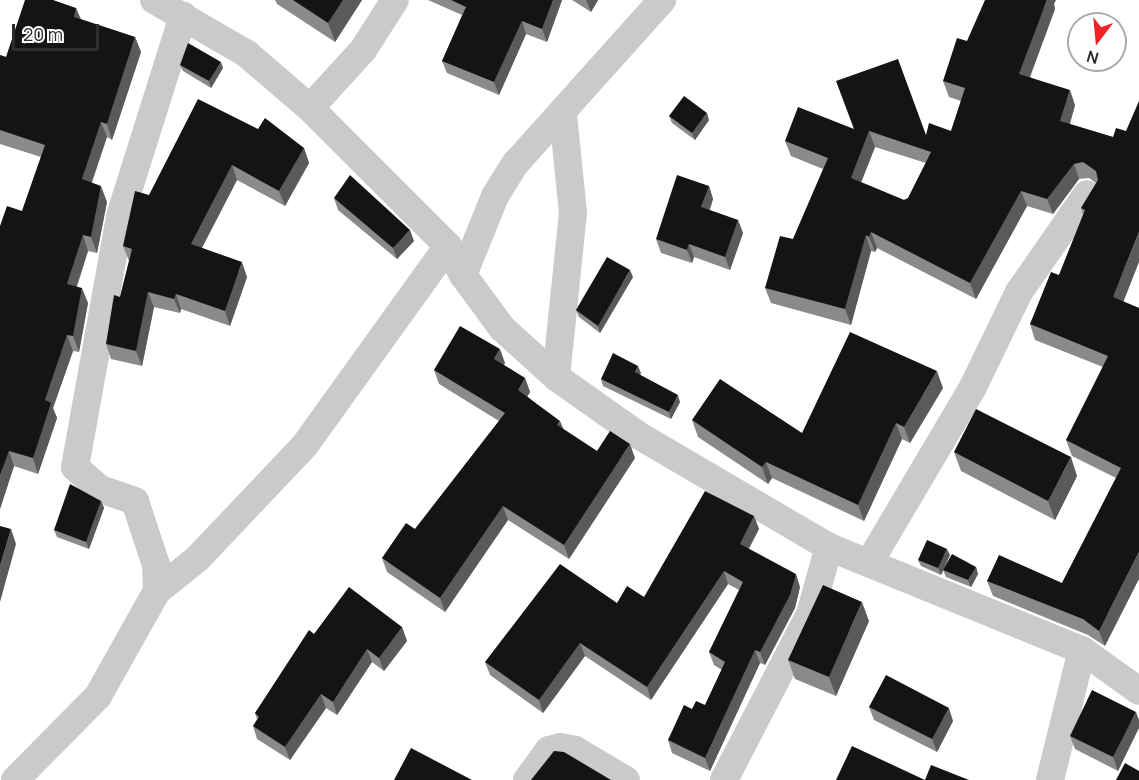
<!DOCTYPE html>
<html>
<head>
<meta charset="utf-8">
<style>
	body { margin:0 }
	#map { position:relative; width:1139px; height:780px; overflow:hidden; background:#fff; font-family:Manrope,sans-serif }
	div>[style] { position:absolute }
	.minor>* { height:28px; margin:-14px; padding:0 14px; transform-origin:14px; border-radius:14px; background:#cacaca }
	.wall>* { inset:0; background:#8a8a8a }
	.shaded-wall>* { inset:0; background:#5a5a5a }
	.building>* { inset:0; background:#141414 }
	span { translate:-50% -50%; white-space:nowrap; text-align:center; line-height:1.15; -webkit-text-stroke:6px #fff; paint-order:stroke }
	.north { position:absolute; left:1067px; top:12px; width:60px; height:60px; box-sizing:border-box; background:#fff; border:2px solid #ababab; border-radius:50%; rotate:196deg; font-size:16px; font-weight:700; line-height:24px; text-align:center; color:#2d2d2d }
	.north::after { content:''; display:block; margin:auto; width:21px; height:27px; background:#f12225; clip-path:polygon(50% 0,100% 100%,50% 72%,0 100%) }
	.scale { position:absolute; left:12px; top:24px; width:87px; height:27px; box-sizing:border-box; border:3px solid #2d2d2d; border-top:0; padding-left:8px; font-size:18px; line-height:21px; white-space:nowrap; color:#2d2d2d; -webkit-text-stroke:4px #fff; paint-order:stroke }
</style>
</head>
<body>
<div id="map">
	<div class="minor">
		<div style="left:154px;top:0;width:108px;rotate:30.1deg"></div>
		<div style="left:247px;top:54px;width:83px;rotate:40.6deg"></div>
		<div style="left:310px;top:108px;width:195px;rotate:45deg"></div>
		<div style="left:448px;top:246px;width:33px;rotate:63deg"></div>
		<div style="left:463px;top:275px;width:66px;rotate:53.7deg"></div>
		<div style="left:502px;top:328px;width:73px;rotate:42.2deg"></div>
		<div style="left:556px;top:377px;width:100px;rotate:35.3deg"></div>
		<div style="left:638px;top:435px;width:221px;rotate:30.4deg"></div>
		<div style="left:829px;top:547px;width:273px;rotate:22.2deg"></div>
		<div style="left:1082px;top:650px;width:70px;rotate:35.7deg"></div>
		<div style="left:310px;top:108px;width:79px;rotate:-47.6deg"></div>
		<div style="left:363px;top:50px;width:59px;rotate:-57.4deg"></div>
		<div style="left:463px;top:275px;width:85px;rotate:-67.9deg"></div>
		<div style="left:495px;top:196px;width:39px;rotate:-58deg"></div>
		<div style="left:516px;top:163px;width:219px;rotate:-48.1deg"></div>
		<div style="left:556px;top:377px;width:165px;rotate:-84.1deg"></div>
		<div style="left:573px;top:213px;width:100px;rotate:-95.8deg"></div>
		<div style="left:869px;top:563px;width:204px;rotate:-59.4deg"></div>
		<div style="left:973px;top:387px;width:106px;rotate:-64.2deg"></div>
		<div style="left:1019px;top:292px;width:119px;rotate:-55.2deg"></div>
		<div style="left:157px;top:591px;width:26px;rotate:-92deg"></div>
		<div style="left:156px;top:565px;width:67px;rotate:-108.2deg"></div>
		<div style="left:135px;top:501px;width:37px;rotate:-161deg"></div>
		<div style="left:100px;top:489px;width:33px;rotate:-139deg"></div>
		<div style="left:75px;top:467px;width:255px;rotate:-79.8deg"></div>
		<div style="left:120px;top:216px;width:210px;rotate:-72.5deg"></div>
		<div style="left:15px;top:780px;width:118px;rotate:-45.3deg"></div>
		<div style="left:98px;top:696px;width:120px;rotate:-60.7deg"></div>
		<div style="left:157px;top:591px;width:51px;rotate:-38.7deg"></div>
		<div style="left:197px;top:559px;width:157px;rotate:-46.5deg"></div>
		<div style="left:305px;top:445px;width:245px;rotate:-54.3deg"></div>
		<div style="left:527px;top:780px;width:37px;rotate:-54deg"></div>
		<div style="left:549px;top:750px;width:11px;rotate:-15deg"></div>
		<div style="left:560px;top:747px;width:15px;rotate:11deg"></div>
		<div style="left:575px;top:750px;width:59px;rotate:30.5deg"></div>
		<div style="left:724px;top:780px;width:187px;rotate:-62.6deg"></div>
		<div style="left:810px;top:614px;width:70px;rotate:-74.2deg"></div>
		<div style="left:1050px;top:780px;width:134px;rotate:-76.2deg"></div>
	</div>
	<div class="wall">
		<div style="clip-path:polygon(275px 0,362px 0,335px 42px,277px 4px)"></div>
		<div style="clip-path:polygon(428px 0,562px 0,547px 42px,526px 34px,499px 95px,447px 73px,442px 61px,462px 15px)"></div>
		<div style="clip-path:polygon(572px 0,598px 0,591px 12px)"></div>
		<div style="clip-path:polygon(evenodd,1054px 4px,1055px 9px,1030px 77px,1075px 105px,1070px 124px,1113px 137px,1124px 302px,1139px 308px,1105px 646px,1088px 635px,993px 596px,987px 581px,1062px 583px,1116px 478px,1072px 456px,1066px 440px,1103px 367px,1035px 340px,1030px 324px,1059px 275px,1083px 215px,1081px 208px,1096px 183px,1089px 178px,1079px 179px,1053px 214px,1027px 206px,976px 299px,877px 248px,875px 252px,871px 251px,851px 325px,771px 303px,765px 288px,793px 239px,823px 169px,791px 156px,785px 141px,854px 129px,926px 135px,951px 131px,961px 101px,949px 97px,943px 81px,967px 41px,1054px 4px,875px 147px,926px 163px,908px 198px,904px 200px,861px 182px,875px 147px)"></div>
		<div style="clip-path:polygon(76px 8px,81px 19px,135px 37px,141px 52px,112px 140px,107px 137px,92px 183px,107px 202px,97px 253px,88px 251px,77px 287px,88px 303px,79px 352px,73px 351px,53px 408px,57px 418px,38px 474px,14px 466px,0 509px,22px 211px,41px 157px,0 144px,0 55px,6px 57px)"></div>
		<div style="clip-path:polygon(180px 65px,223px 68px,211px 88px,183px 71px)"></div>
		<div style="clip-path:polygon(669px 116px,709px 120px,695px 140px,672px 123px)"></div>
		<div style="clip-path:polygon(258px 129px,304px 148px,309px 163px,285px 206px,237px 180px,202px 248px,247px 277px,230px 326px,181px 309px,180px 313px,154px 307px,142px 366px,111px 359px,106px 344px,120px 297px,129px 261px,123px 246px,149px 195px)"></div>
		<div style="clip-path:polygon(709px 186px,713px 199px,710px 210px,738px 220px,743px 233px,730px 270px,694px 257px,692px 263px,661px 253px,656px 239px)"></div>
		<div style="clip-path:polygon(334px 198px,414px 241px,397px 259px,338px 210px)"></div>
		<div style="clip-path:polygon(633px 277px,600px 333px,579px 317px,576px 310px)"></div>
		<div style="clip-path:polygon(505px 363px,504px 365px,525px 378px,530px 392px,527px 396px,564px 429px,597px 451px,635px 458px,569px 559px,508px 520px,445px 612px,387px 572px,382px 558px,415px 529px,499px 421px,439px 384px,434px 370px)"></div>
		<div style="clip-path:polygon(641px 373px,640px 375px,680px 402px,671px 419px,603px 386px,601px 379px)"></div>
		<div style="clip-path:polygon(943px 388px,910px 443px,902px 439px,864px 521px,772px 478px,768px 484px,698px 437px,692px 420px,802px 433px)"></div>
		<div style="clip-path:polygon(954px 452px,1077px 476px,1055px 520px,961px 471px)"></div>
		<div style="clip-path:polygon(101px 501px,104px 508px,89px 549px,57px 537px,54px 530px)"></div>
		<div style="clip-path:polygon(754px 516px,759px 529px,749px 549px,800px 587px,795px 608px,765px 665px,760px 663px,710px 771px,672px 753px,668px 740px,692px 709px,705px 705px,722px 670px,714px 665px,709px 652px,739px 590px,728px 584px,651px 700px,585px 656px,543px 713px,490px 675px,485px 662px,617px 603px,644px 597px)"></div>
		<div style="clip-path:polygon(950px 555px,941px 575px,921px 566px,918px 560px)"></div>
		<div style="clip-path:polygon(976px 567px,978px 574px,971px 587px,946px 577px,943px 570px)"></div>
		<div style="clip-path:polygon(869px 621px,836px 696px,795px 679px,788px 660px)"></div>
		<div style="clip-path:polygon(402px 627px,407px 641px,384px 671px,372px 662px,337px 715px,326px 708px,290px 760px,257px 739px,253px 726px,257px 719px,255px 713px,314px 634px)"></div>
		<div style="clip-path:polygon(869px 707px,953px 721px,937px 752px,874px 720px)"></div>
		<div style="clip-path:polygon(1139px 720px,1118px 771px,1075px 749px,1070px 736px)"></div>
	</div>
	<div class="shaded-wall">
		<div style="clip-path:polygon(343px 0,362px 0,335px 42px,328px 23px)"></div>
		<div style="clip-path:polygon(553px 0,562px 0,547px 42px,542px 29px)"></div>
		<div style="clip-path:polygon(586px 0,598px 0,591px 12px)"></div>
		<div style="clip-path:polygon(1047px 0,1056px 0,1054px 4px,1055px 9px,1025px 90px,1019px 74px)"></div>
		<div style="clip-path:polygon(76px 8px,82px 23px,74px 17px)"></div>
		<div style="clip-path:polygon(522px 21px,526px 34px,499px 95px,494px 82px)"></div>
		<div style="clip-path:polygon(135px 37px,141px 52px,112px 140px,107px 124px)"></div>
		<div style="clip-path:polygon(221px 62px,223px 68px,211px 88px,209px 81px)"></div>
		<div style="clip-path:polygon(1070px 90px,1075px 105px,1066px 137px,1060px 121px)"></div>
		<div style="clip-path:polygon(707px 113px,709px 120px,695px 140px,692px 133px)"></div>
		<div style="clip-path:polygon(101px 122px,107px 137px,87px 195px,82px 179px)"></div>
		<div style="clip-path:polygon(869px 131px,875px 147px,857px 193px,851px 178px)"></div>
		<div style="clip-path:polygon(304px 148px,309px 163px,285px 206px,279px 191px)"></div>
		<div style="clip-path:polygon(1074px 164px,1079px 179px,1053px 214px,1047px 199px)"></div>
		<div style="clip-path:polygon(232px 165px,237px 180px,196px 259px,191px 244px)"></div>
		<div style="clip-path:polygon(101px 186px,107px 202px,97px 253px,91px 237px)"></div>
		<div style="clip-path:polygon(709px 186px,713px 199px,706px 220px,701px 207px)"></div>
		<div style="clip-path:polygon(1021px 191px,1027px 206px,976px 299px,970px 283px)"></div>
		<div style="clip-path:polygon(738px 220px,743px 233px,730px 270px,725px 257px)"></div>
		<div style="clip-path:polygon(410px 230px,414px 241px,397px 259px,393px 248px)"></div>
		<div style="clip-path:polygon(871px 232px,877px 248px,875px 252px,869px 237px)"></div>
		<div style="clip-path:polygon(1139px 232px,1139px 262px,1119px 313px,1113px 297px)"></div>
		<div style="clip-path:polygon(83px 235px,88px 251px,72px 300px,67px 284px)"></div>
		<div style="clip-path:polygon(866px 235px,871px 251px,851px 325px,845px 309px)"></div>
		<div style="clip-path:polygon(689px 244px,694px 257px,692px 263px,687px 250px)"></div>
		<div style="clip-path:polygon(242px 262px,247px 277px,230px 326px,225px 311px)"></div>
		<div style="clip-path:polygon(630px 270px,633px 277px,600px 333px,598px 326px)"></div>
		<div style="clip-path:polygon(82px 288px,88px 303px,79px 352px,73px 336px)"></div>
		<div style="clip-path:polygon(148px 292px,154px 307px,142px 366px,136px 351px)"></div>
		<div style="clip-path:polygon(176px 294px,181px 309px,180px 313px,174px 299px)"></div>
		<div style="clip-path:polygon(67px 335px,73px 351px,53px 408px,57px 418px,38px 474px,33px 458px,45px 400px)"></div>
		<div style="clip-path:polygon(500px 349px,505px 363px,499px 373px,494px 359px)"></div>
		<div style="clip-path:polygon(638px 366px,641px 373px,638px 379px,635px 372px)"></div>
		<div style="clip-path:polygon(937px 371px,943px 388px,910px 443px,904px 427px)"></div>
		<div style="clip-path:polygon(525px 378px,530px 392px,523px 404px,518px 390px)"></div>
		<div style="clip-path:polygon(678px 395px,680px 402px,671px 419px,669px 412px)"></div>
		<div style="clip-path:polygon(560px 421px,566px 435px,557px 425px)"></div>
		<div style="clip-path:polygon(896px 423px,902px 439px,864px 521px,858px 505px)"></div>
		<div style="clip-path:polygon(630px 444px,635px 458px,569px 559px,564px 545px)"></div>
		<div style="clip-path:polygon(9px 451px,14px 466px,0 509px,0 476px)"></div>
		<div style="clip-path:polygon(1071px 457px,1077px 476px,1055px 520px,1048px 501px)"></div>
		<div style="clip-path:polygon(766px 462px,772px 478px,768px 484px,762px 467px)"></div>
		<div style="clip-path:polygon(101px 501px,104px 508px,89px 549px,86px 542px)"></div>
		<div style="clip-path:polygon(503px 506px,508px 520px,445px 612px,440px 598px)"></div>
		<div style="clip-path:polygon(754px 516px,759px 529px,744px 557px,740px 544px)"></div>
		<div style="clip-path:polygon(11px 529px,16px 544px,0 602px,0 566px)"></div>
		<div style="clip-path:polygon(947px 549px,950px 555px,941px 575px,938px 568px)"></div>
		<div style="clip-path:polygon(1139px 552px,1139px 579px,1105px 646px,1099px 631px)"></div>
		<div style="clip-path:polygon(976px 567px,978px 574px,971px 587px,968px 580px)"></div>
		<div style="clip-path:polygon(724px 571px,728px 584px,651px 700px,647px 687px)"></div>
		<div style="clip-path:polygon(796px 574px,800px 587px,795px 608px,765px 665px,760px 652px)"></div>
		<div style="clip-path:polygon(862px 602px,869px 621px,836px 696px,829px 677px)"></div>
		<div style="clip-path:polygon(402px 627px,407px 641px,384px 671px,379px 658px)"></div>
		<div style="clip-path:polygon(580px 643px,585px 656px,543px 713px,539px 700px)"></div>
		<div style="clip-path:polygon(367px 649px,372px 662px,337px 715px,333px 702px)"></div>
		<div style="clip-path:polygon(755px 650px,760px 663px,710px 771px,705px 758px)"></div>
		<div style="clip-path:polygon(321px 694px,326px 708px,290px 760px,285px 747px)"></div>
		<div style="clip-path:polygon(949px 708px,953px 721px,937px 752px,932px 739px)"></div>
		<div style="clip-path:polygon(1136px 712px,1139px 720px,1139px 728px,1118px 771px,1113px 757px)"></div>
	</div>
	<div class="building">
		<div style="clip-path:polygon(25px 0,53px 0,76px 8px,74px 17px,135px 37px,107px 124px,101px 122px,82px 179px,101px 186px,91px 237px,83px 235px,67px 284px,82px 288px,73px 336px,67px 335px,45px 400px,51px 403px,33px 458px,9px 451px,0 476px,0 226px,7px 206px,22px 211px,45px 145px,0 130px,0 55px,6px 57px)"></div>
		<div style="clip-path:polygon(293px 0,343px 0,328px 23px)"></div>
		<div style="clip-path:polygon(451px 0,553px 0,542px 29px,522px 21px,494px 82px,442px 61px,466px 7px)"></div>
		<div style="clip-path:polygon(evenodd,985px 0,1047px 0,1019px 74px,1070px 90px,1060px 121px,1113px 137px,1116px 128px,1126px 131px,1139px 101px,1139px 232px,1113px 297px,1139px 308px,1139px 552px,1099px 631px,1083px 619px,987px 581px,999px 555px,1062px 583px,1121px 468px,1066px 440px,1108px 356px,1030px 324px,1051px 272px,1059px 275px,1085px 210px,1081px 208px,1098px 180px,1096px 171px,1083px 162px,1074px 164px,1047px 199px,1021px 191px,970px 283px,871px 232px,869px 237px,866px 235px,845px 309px,765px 288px,780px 236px,793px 239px,828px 158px,785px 141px,798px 107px,854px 129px,836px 81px,898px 59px,926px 135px,929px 123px,951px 131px,965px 88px,943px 81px,957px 38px,967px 41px,985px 0,869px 131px,931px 152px,908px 198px,904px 200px,851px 178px,869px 131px)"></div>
		<div style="clip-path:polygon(188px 43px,221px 62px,209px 81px,180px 65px)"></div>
		<div style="clip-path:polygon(684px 96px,707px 113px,692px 133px,669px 116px)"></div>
		<div style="clip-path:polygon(198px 99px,258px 129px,265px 118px,304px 148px,279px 191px,232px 165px,191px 244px,242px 262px,225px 311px,176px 294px,174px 299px,148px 292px,136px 351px,106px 344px,114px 295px,120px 297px,132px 249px,123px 246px,135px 191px,149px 195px)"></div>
		<div style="clip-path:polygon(350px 175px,410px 230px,393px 248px,334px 198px)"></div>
		<div style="clip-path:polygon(677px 175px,709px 186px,701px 207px,738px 220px,725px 257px,689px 244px,687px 250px,656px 239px)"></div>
		<div style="clip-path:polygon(607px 257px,630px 270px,598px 326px,576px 310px)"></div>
		<div style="clip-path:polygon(460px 326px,500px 349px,494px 359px,525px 378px,518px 390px,560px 421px,557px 425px,597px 451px,610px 431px,630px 444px,564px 545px,503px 506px,440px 598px,382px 558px,406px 523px,415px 529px,505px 413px,434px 370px)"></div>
		<div style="clip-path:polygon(850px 332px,937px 371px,904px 427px,896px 423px,858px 505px,766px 462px,762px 467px,692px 420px,720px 379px,802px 433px)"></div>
		<div style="clip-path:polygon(613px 353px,638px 366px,635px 372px,678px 395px,669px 412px,601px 379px)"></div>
		<div style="clip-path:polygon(976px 409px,1071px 457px,1048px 501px,954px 452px)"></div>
		<div style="clip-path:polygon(70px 484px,101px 501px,86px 542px,54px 530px)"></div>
		<div style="clip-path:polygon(705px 491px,754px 516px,740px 544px,796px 574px,790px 595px,760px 652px,755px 650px,705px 758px,668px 740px,684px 705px,692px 709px,696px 701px,705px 705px,725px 662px,709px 652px,743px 582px,724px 571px,647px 687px,580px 643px,539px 700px,485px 662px,560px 564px,617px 603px,627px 586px,644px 597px)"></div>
		<div style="clip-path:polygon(0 526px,11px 529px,0 566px)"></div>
		<div style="clip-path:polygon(927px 540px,947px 549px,938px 568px,918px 560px)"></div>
		<div style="clip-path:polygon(952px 554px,976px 567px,968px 580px,943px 570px)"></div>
		<div style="clip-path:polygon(823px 585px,862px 602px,829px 677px,788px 660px)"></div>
		<div style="clip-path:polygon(349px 587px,402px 627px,379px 658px,367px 649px,333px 702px,321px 694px,285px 747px,253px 726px,259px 717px,255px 713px,309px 630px,314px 634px)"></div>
		<div style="clip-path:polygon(886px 675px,949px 708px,932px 739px,869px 707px)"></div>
		<div style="clip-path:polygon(1092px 690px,1136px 712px,1113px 757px,1070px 736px)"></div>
		<div style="clip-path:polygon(852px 746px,925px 780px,836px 780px)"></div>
		<div style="clip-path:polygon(411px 748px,472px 780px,394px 780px)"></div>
		<div style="clip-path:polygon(554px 751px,564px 752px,611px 780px,531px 780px)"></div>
		<div style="clip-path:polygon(1125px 763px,1139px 771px,1139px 780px,1116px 780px)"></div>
		<div style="clip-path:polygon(931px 765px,969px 780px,925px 780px)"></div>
	</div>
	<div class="north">N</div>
	<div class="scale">20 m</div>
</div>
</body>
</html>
